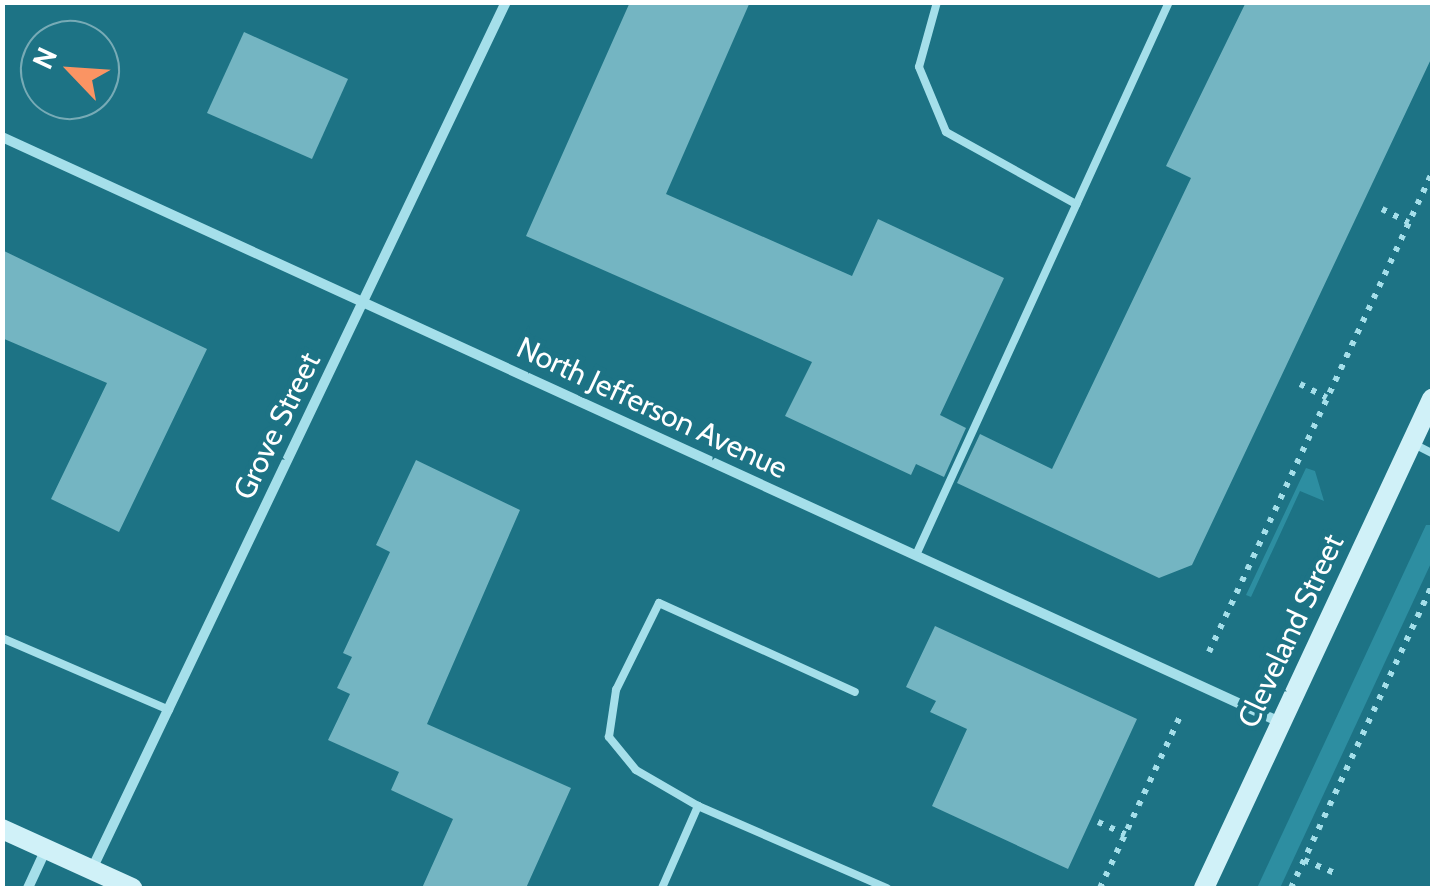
<!DOCTYPE html>
<html>
<head>
<meta charset="utf-8">
<style>
	body { margin:0 }
	#map { position:relative; width:1435px; height:891px; overflow:hidden; background:#1d7385; font-family:Cabin,sans-serif }
	div>[style] { position:absolute }
	.green>* { inset:0; background:#2d8ea1 }
	.building>* { inset:0; background:#74b5c2 }
	.path>* { height:6px; margin-top:-3px; transform-origin:0; background:repeating-linear-gradient(90deg,#a5dfea 0 5px,transparent 0 13px) }
	.lane>* { height:8px; margin:-4px; padding:0 4px; transform-origin:4px; border-radius:4px; background:#a5dfea }
	.street>* { height:10px; margin:-5px; padding:0 5px; transform-origin:5px; border-radius:5px; background:#a5dfea }
	.secondary>* { height:20px; margin:-10px; padding:0 10px; transform-origin:10px; border-radius:10px; background:#d0f1f8 }
	span { translate:-50% -50%; white-space:nowrap; text-align:center; line-height:1.15; -webkit-text-stroke:10px #1d7385; paint-order:stroke }
	.street-label { font-size:30px; color:#fff }
	.frame { position:absolute; inset:0; border:5px solid #fff; pointer-events:none }
	.north { position:absolute; left:20px; top:20px; width:100px; height:100px; box-sizing:border-box; background:#1d7385; border:2px solid #77abb6; border-radius:50%; rotate:295deg; font-size:28px; font-weight:700; line-height:40px; text-align:center; color:#fff }
	.north::after { content:''; display:block; margin:auto; width:35px; height:45px; background:#fa9463; clip-path:polygon(50% 0,100% 100%,50% 72%,0 100%) }
</style>
</head>
<body>
<div id="map">
	<div class="green">
		<div style="clip-path:polygon(1306px 468px,1315px 471px,1324px 501px,1300px 491px,1251px 597px,1246px 595px)"></div>
		<div style="clip-path:polygon(1426px 525px,1432px 525px,1432px 561px,1280px 888px,1257px 888px)"></div>
	</div>
	<div class="building">
		<div style="clip-path:polygon(630px 2px,750px 2px,666px 194px,852px 276px,878px 219px,1004px 278px,940px 415px,966px 428px,944px 477px,916px 464px,911px 475px,785px 416px,812px 362px,526px 236px)"></div>
		<div style="clip-path:polygon(1246px 2px,1432px 2px,1432px 57px,1192px 565px,1159px 578px,957px 483px,980px 434px,1052px 469px,1191px 178px,1166px 166px)"></div>
		<div style="clip-path:polygon(244px 32px,348px 79px,312px 159px,207px 113px)"></div>
		<div style="clip-path:polygon(2px 250px,207px 349px,119px 532px,51px 499px,107px 383px,2px 338px)"></div>
		<div style="clip-path:polygon(416px 460px,520px 510px,427px 724px,571px 788px,526px 888px,422px 888px,453px 819px,391px 790px,399px 772px,328px 740px,350px 694px,337px 688px,352px 657px,343px 653px,390px 552px,376px 545px)"></div>
		<div style="clip-path:polygon(935px 626px,1137px 719px,1068px 869px,932px 806px,967px 729px,930px 712px,936px 701px,906px 687px)"></div>
	</div>
	<div class="path">
		<div style="left:1382px;top:209px;width:30px;rotate:27deg"></div>
		<div style="left:1300px;top:384px;width:30px;rotate:27deg"></div>
		<div style="left:1209px;top:652px;width:528px;rotate:-65.04deg"></div>
		<div style="left:1098px;top:822px;width:30px;rotate:24deg"></div>
		<div style="left:1304px;top:860px;width:34px;rotate:23deg"></div>
		<div style="left:1100px;top:888px;width:192px;rotate:-65deg"></div>
		<div style="left:1291px;top:888px;width:334px;rotate:-65deg"></div>
	</div>
	<div class="lane">
		<div style="left:937px;top:2px;width:67px;rotate:105.5deg"></div>
		<div style="left:919px;top:67px;width:70px;rotate:67.4deg"></div>
		<div style="left:946px;top:132px;width:149px;rotate:29deg"></div>
		<div style="left:1412px;top:443px;width:22px;rotate:27deg"></div>
		<div style="left:916px;top:555px;width:608px;rotate:-65.42deg"></div>
		<div style="left:2px;top:638px;width:182px;rotate:23.3deg"></div>
		<div style="left:698px;top:806px;width:72px;rotate:-149.9deg"></div>
		<div style="left:636px;top:770px;width:43px;rotate:-129.3deg"></div>
		<div style="left:609px;top:737px;width:48px;rotate:-81.5deg"></div>
		<div style="left:616px;top:690px;width:97px;rotate:-63.7deg"></div>
		<div style="left:659px;top:603px;width:215px;rotate:24.4deg"></div>
		<div style="left:662px;top:888px;width:90px;rotate:-66.3deg"></div>
		<div style="left:698px;top:806px;width:206px;rotate:23.5deg"></div>
	</div>
	<div class="street">
		<div style="left:2px;top:137px;width:1408px;rotate:24.6deg"></div>
		<div style="left:92px;top:869px;width:961px;rotate:-64.48deg"></div>
		<div style="left:28px;top:888px;width:43px;rotate:-65.2deg"></div>
	</div>
	<div class="secondary">
		<div style="left:2px;top:829px;width:143px;rotate:24.4deg"></div>
		<div style="left:1204px;top:888px;width:540px;rotate:-65deg"></div>
	</div>
	<div class="street-label">
		<span style="left:652px;top:408px;rotate:25deg">North Jefferson Avenue</span>
		<span style="left:277px;top:426px;rotate:-64deg">Grove Street</span>
		<span style="left:1291px;top:631px;rotate:-65deg">Cleveland Street</span>
	</div>
	<div class="frame"></div>
	<div class="north">N</div>
</div>
</body>
</html>
